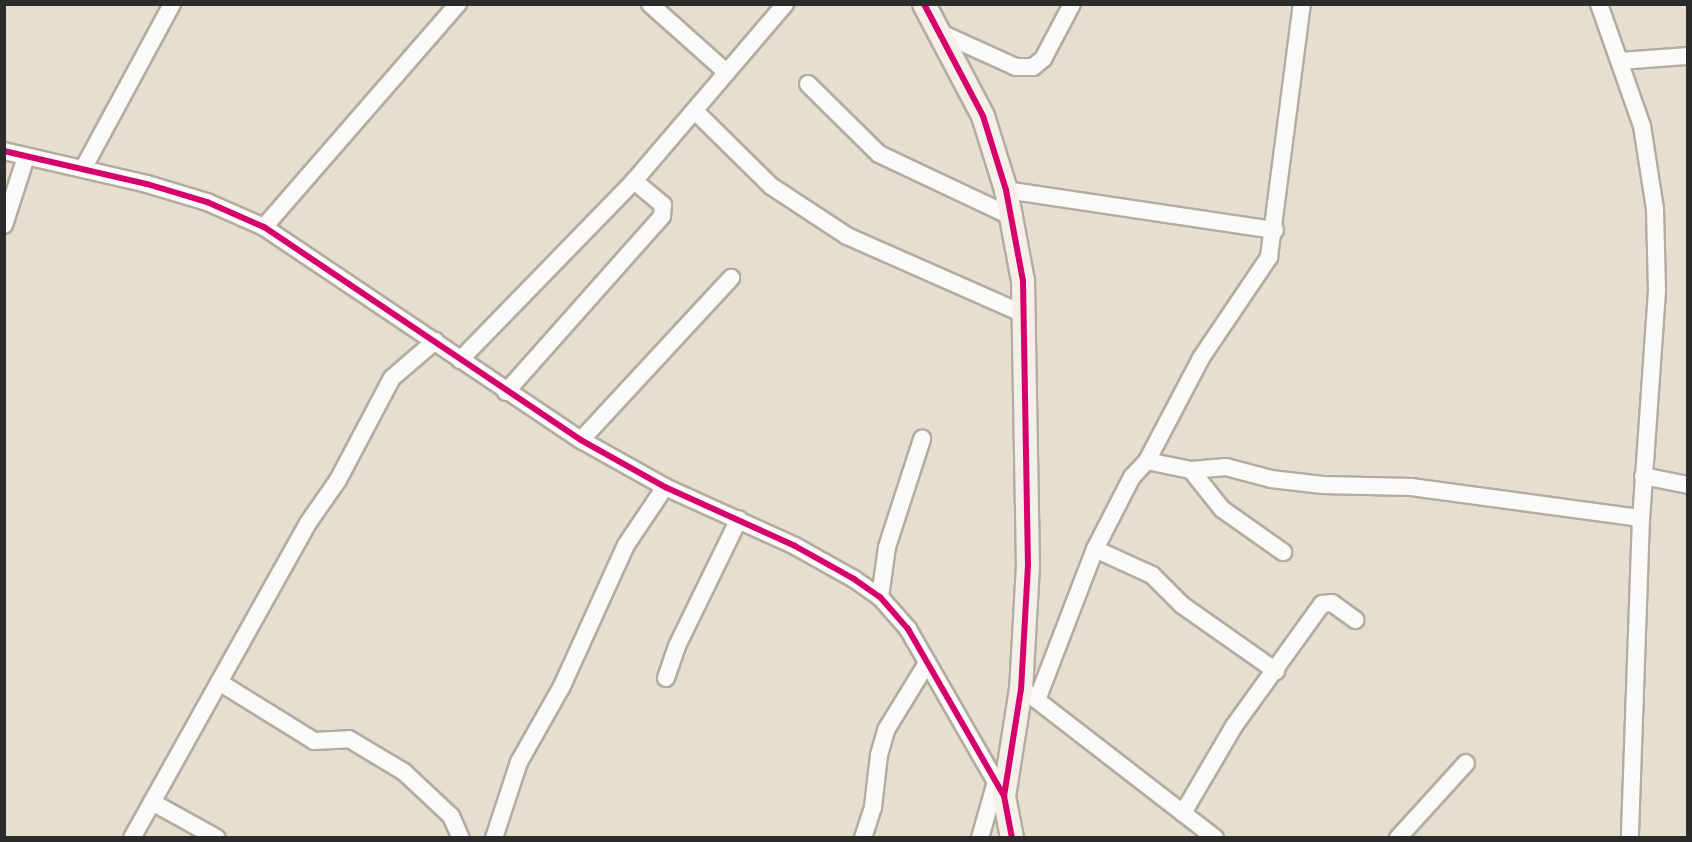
<!DOCTYPE html>
<html>
<head>
<meta charset="utf-8">
<style>
	body { margin:0 }
	#map { position:relative; width:1692px; height:842px; overflow:hidden; background:#e6dece; font-family:"Shantell Sans",sans-serif }
	div>[style] { position:absolute }
	.roads { filter:drop-shadow(2px 0 #b2aca2) drop-shadow(-2px 0 #b2aca2) drop-shadow(0 2px #b2aca2) drop-shadow(0 -2px #b2aca2) }
	.street>* { height:16px; margin:-8px; padding:0 8px; transform-origin:8px; border-radius:8px; background:#fbfaf8 }
	.secondary>* { height:22px; margin:-11px; padding:0 11px; transform-origin:11px; border-radius:11px; background:#f4f0e9 }
	.cycleway>* { height:6px; margin:-3px; padding:0 3px; transform-origin:3px; border-radius:3px; background:#d6006c }
	span { translate:-50% -50%; white-space:nowrap; text-align:center; line-height:1.15; -webkit-text-stroke:4.5px #fcf5e5; paint-order:stroke }
	.frame { position:absolute; inset:0; border:6px solid #2b2b2b; pointer-events:none }
</style>
</head>
<body>
<div id="map">
	<div class="roads">
		<div class="street">
			<div style="left:650px;top:4px;width:101px;rotate:41.8deg"></div>
			<div style="left:1599px;top:4px;width:129px;rotate:70.6deg"></div>
			<div style="left:1642px;top:126px;width:84px;rotate:81.1deg"></div>
			<div style="left:1655px;top:209px;width:82px;rotate:88.6deg"></div>
			<div style="left:1657px;top:291px;width:228px;rotate:94deg"></div>
			<div style="left:1641px;top:518px;width:320px;rotate:92deg"></div>
			<div style="left:943px;top:34px;width:80px;rotate:24.3deg"></div>
			<div style="left:1016px;top:67px;width:17px"></div>
			<div style="left:1033px;top:67px;width:13px;rotate:-39deg"></div>
			<div style="left:1043px;top:59px;width:62px;rotate:-62.2deg"></div>
			<div style="left:1621px;top:61px;width:67px;rotate:-4.3deg"></div>
			<div style="left:808px;top:84px;width:100px;rotate:44.6deg"></div>
			<div style="left:879px;top:154px;width:147px;rotate:25.3deg"></div>
			<div style="left:695px;top:111px;width:107px;rotate:44.6deg"></div>
			<div style="left:771px;top:186px;width:91px;rotate:33.3deg"></div>
			<div style="left:847px;top:236px;width:196px;rotate:23.8deg"></div>
			<div style="left:4px;top:151px;width:147px;rotate:13deg"></div>
			<div style="left:147px;top:184px;width:63px;rotate:16.7deg"></div>
			<div style="left:207px;top:202px;width:62px;rotate:23.7deg"></div>
			<div style="left:264px;top:227px;width:382px;rotate:33.9deg"></div>
			<div style="left:581px;top:440px;width:96px;rotate:29.2deg"></div>
			<div style="left:665px;top:487px;width:143px;rotate:24.4deg"></div>
			<div style="left:795px;top:546px;width:68px;rotate:29.2deg"></div>
			<div style="left:854px;top:579px;width:32px;rotate:35deg"></div>
			<div style="left:880px;top:597px;width:43px;rotate:48.8deg"></div>
			<div style="left:908px;top:629px;width:193px;rotate:60.1deg"></div>
			<div style="left:84px;top:167px;width:185px;rotate:-61.6deg"></div>
			<div style="left:1006px;top:190px;width:272px;rotate:8.5deg"></div>
			<div style="left:4px;top:225px;width:71px;rotate:-72.1deg"></div>
			<div style="left:264px;top:227px;width:296px;rotate:-49deg"></div>
			<div style="left:460px;top:360px;width:250px;rotate:-45.8deg"></div>
			<div style="left:634px;top:181px;width:233px;rotate:-49.5deg"></div>
			<div style="left:506px;top:392px;width:235px;rotate:-48.4deg"></div>
			<div style="left:662px;top:216px;width:11px;rotate:-85deg"></div>
			<div style="left:663px;top:205px;width:38px;rotate:-140deg"></div>
			<div style="left:581px;top:440px;width:221px;rotate:-47.2deg"></div>
			<div style="left:1147px;top:461px;width:45px;rotate:11.6deg"></div>
			<div style="left:1191px;top:470px;width:35px;rotate:-5deg"></div>
			<div style="left:1226px;top:467px;width:47px;rotate:14.9deg"></div>
			<div style="left:1271px;top:479px;width:52px;rotate:6.6deg"></div>
			<div style="left:1323px;top:485px;width:88px;rotate:1.3deg"></div>
			<div style="left:1411px;top:487px;width:232px;rotate:7.7deg"></div>
			<div style="left:1191px;top:470px;width:50px;rotate:51.5deg"></div>
			<div style="left:1222px;top:509px;width:75px;rotate:35.2deg"></div>
			<div style="left:1643px;top:476px;width:46px;rotate:11.3deg"></div>
			<div style="left:1095px;top:549px;width:63px;rotate:24.5deg"></div>
			<div style="left:1152px;top:575px;width:42px;rotate:45deg"></div>
			<div style="left:1182px;top:605px;width:115px;rotate:35.1deg"></div>
			<div style="left:880px;top:597px;width:50px;rotate:-82deg"></div>
			<div style="left:887px;top:547px;width:114px;rotate:-72deg"></div>
			<div style="left:666px;top:678px;width:34px;rotate:-71deg"></div>
			<div style="left:677px;top:646px;width:141px;rotate:-64deg"></div>
			<div style="left:219px;top:682px;width:112px;rotate:31.8deg"></div>
			<div style="left:314px;top:741px;width:35px;rotate:-3deg"></div>
			<div style="left:349px;top:739px;width:64px;rotate:31deg"></div>
			<div style="left:404px;top:772px;width:64px;rotate:43.1deg"></div>
			<div style="left:451px;top:816px;width:24px;rotate:66deg"></div>
			<div style="left:1029px;top:694px;width:235px;rotate:37.7deg"></div>
			<div style="left:1037px;top:700px;width:162px;rotate:-69deg"></div>
			<div style="left:1095px;top:549px;width:81px;rotate:-62.8deg"></div>
			<div style="left:1132px;top:477px;width:22px;rotate:-47deg"></div>
			<div style="left:1147px;top:461px;width:116px;rotate:-62.3deg"></div>
			<div style="left:1201px;top:358px;width:122px;rotate:-56deg"></div>
			<div style="left:1269px;top:257px;width:255px;rotate:-82.6deg"></div>
			<div style="left:152px;top:802px;width:74px;rotate:29deg"></div>
			<div style="left:1183px;top:813px;width:101px;rotate:-59.6deg"></div>
			<div style="left:1234px;top:726px;width:150px;rotate:-54.2deg"></div>
			<div style="left:1322px;top:604px;width:10px;rotate:-6deg"></div>
			<div style="left:1332px;top:603px;width:29px;rotate:36deg"></div>
			<div style="left:132px;top:838px;width:361px;rotate:-60.8deg"></div>
			<div style="left:308px;top:523px;width:52px;rotate:-55.1deg"></div>
			<div style="left:338px;top:480px;width:115px;rotate:-62.1deg"></div>
			<div style="left:392px;top:378px;width:57px;rotate:-40.7deg"></div>
			<div style="left:494px;top:838px;width:80px;rotate:-71.8deg"></div>
			<div style="left:519px;top:762px;width:87px;rotate:-60.5deg"></div>
			<div style="left:562px;top:686px;width:155px;rotate:-65.6deg"></div>
			<div style="left:626px;top:545px;width:70px;rotate:-56.1deg"></div>
			<div style="left:863px;top:838px;width:33px;rotate:-72deg"></div>
			<div style="left:873px;top:807px;width:52px;rotate:-83.4deg"></div>
			<div style="left:879px;top:755px;width:26px;rotate:-74deg"></div>
			<div style="left:886px;top:730px;width:79px;rotate:-58.5deg"></div>
			<div style="left:980px;top:838px;width:58px;rotate:-74.1deg"></div>
			<div style="left:1398px;top:838px;width:101px;rotate:-47.8deg"></div>
		</div>
		<div class="secondary">
			<div style="left:924px;top:4px;width:127px;rotate:62.2deg"></div>
			<div style="left:983px;top:116px;width:77px;rotate:72.7deg"></div>
			<div style="left:1006px;top:190px;width:93px;rotate:79.4deg"></div>
			<div style="left:1023px;top:281px;width:284px;rotate:89deg"></div>
			<div style="left:1028px;top:565px;width:124px;rotate:93.2deg"></div>
			<div style="left:1021px;top:689px;width:108px;rotate:99deg"></div>
			<div style="left:1004px;top:796px;width:43px;rotate:79.2deg"></div>
		</div>
	</div>
	<div class="cycleway">
		<div style="left:924px;top:4px;width:127px;rotate:62.2deg"></div>
		<div style="left:983px;top:116px;width:77px;rotate:72.7deg"></div>
		<div style="left:1006px;top:190px;width:93px;rotate:79.4deg"></div>
		<div style="left:1023px;top:281px;width:284px;rotate:89deg"></div>
		<div style="left:1028px;top:565px;width:124px;rotate:93.2deg"></div>
		<div style="left:1021px;top:689px;width:108px;rotate:99deg"></div>
		<div style="left:1004px;top:796px;width:43px;rotate:79.2deg"></div>
		<div style="left:4px;top:151px;width:147px;rotate:13deg"></div>
		<div style="left:147px;top:184px;width:63px;rotate:16.7deg"></div>
		<div style="left:207px;top:202px;width:62px;rotate:23.7deg"></div>
		<div style="left:264px;top:227px;width:382px;rotate:33.9deg"></div>
		<div style="left:581px;top:440px;width:96px;rotate:29.2deg"></div>
		<div style="left:665px;top:487px;width:143px;rotate:24.4deg"></div>
		<div style="left:795px;top:546px;width:68px;rotate:29.2deg"></div>
		<div style="left:854px;top:579px;width:32px;rotate:35deg"></div>
		<div style="left:880px;top:597px;width:43px;rotate:48.8deg"></div>
		<div style="left:908px;top:629px;width:193px;rotate:60.1deg"></div>
	</div>
	<div class="frame"></div>
</div>
</body>
</html>
